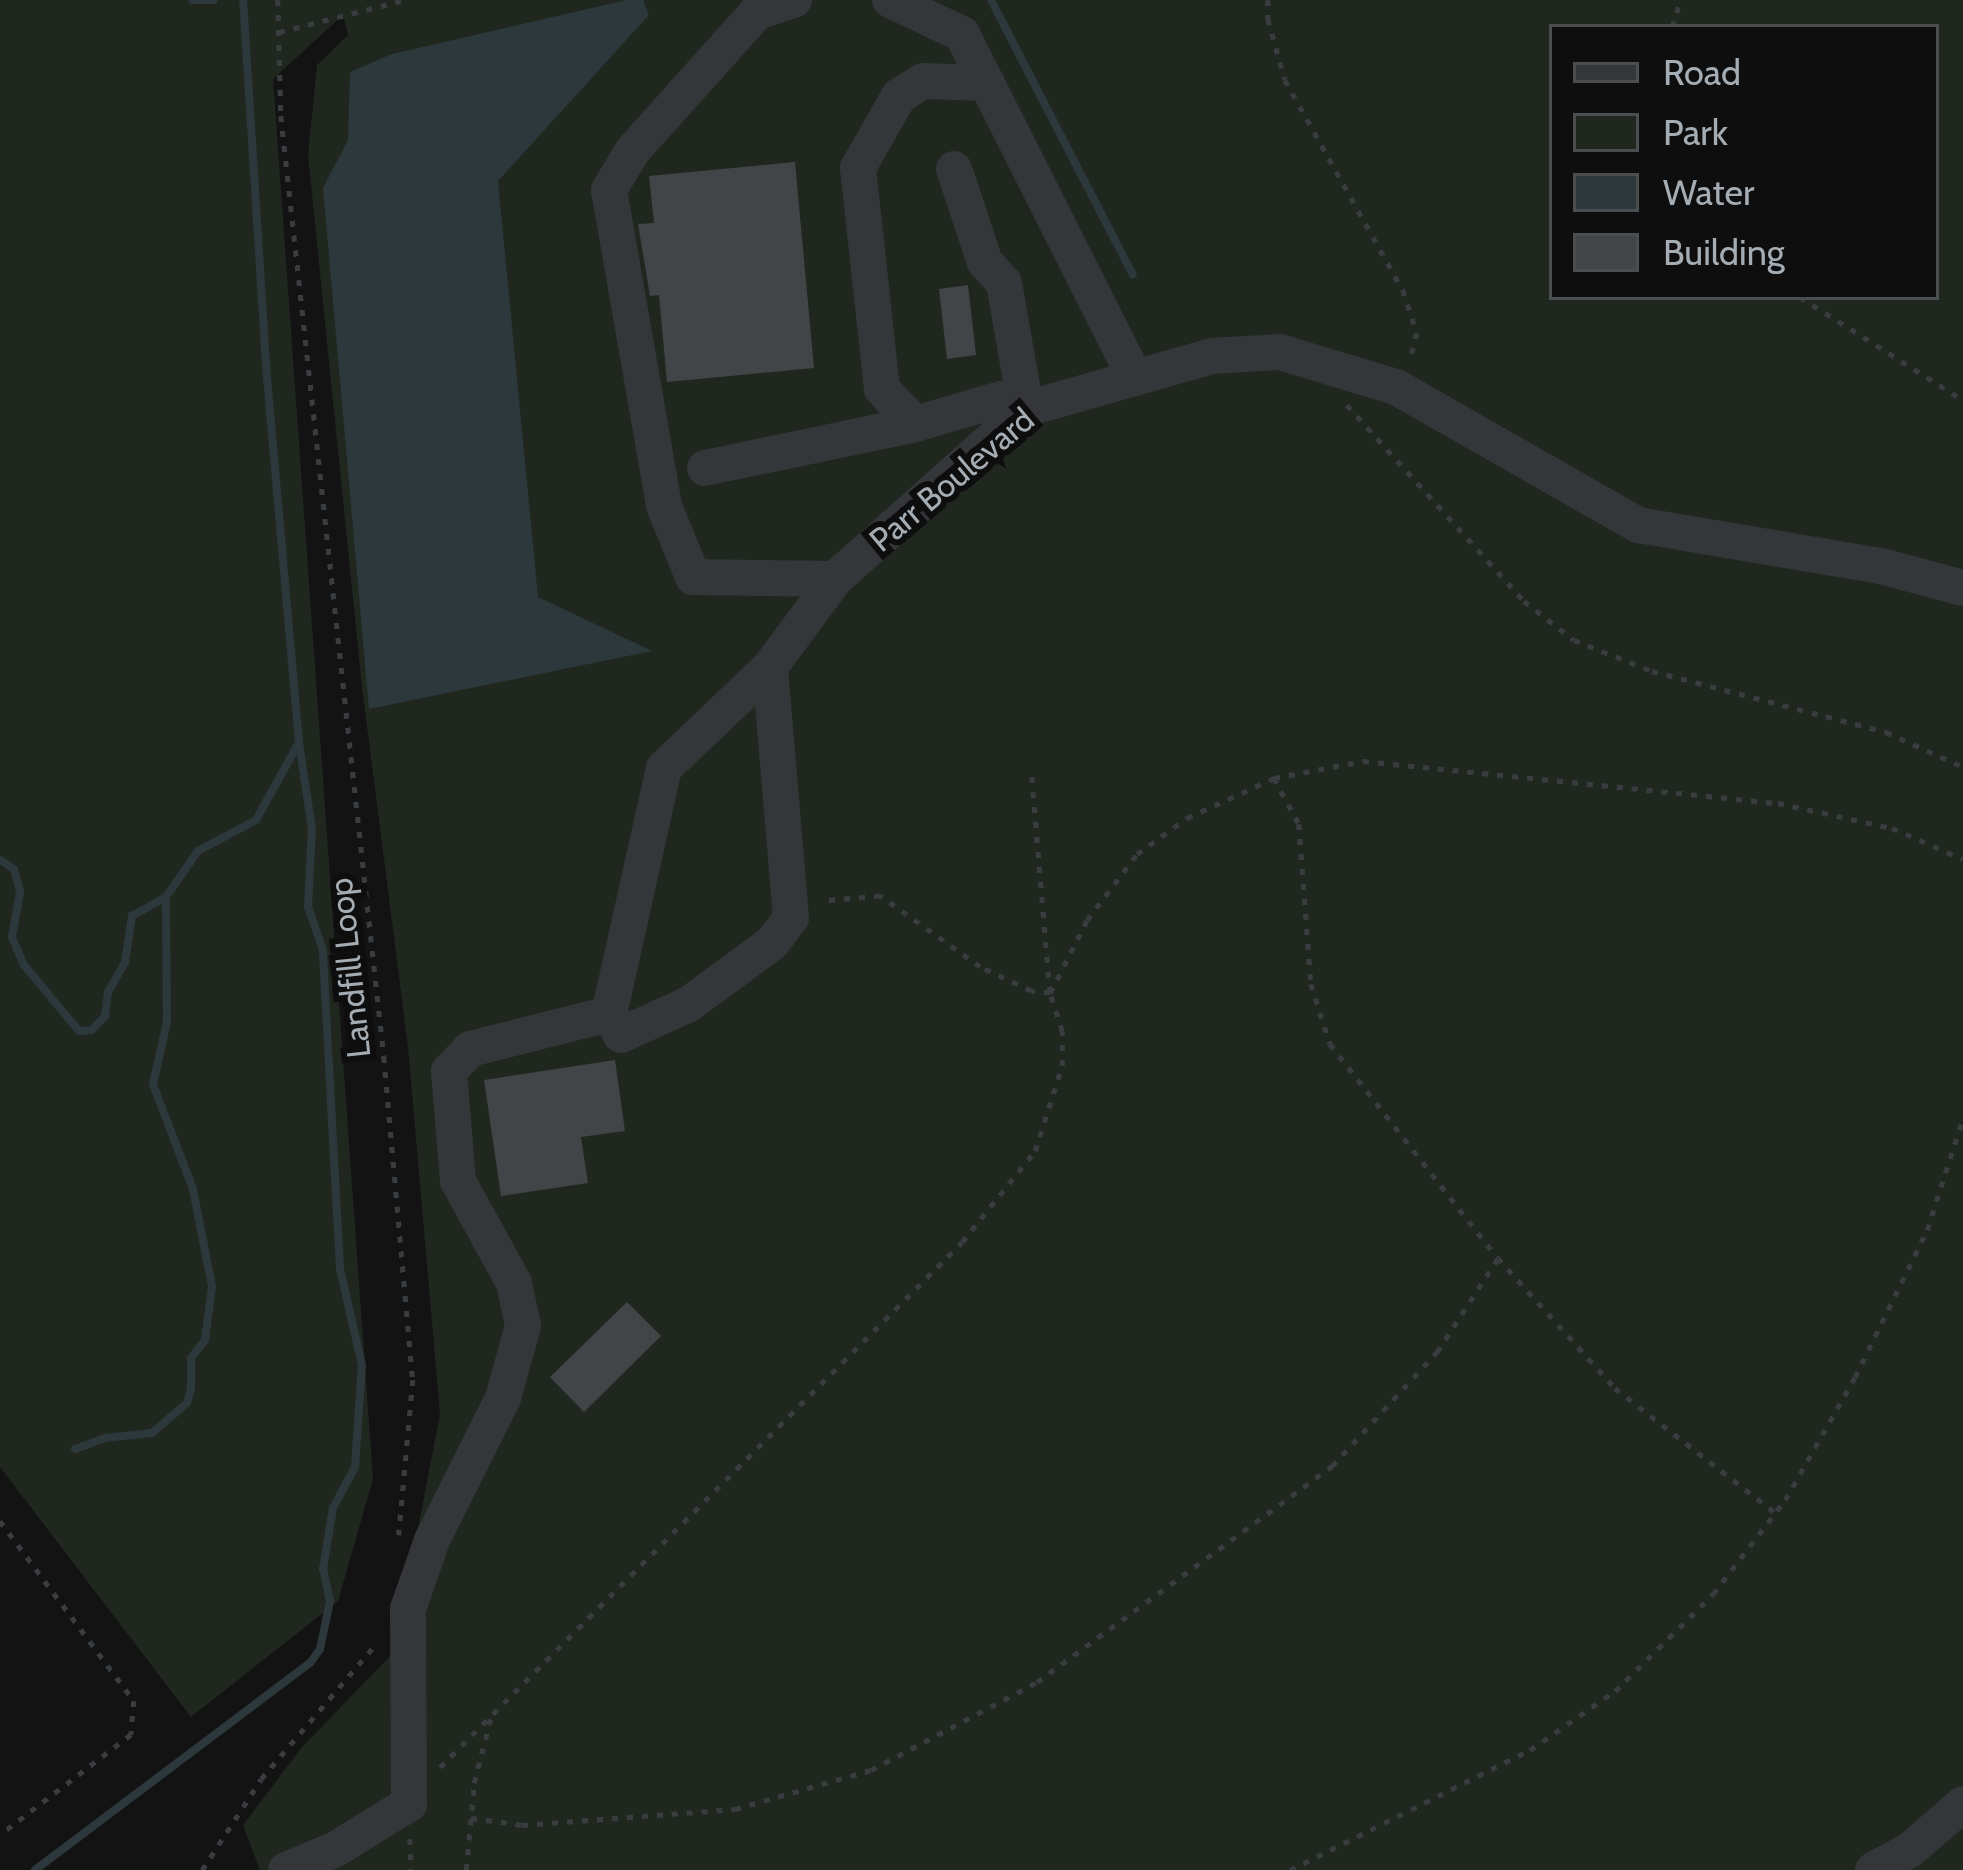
<!DOCTYPE html>
<html>
<head>
<meta charset="utf-8">
<style>
	body { margin:0 }
	#map { position:relative; width:1963px; height:1870px; overflow:hidden; background:#131314; font-family:Cabin,sans-serif }
	div>[style] { position:absolute }
	.green>* { inset:0; background:#20271f }
	.water>* { inset:0; background:#2d383c }
	.stream>* { height:8px; margin:-4px; padding:0 4px; transform-origin:4px; border-radius:4px; background:#2d383c }
	.building>* { inset:0; background:#424447 }
	.path>* { height:4.5px; margin-top:-2.25px; transform-origin:0; background:repeating-linear-gradient(90deg,#3a3d40 0 6px,transparent 0 15px) }
	.minor>* { height:36px; margin:-18px; padding:0 18px; transform-origin:18px; border-radius:18px; background:#343639 }
	span { translate:-50% -50%; white-space:nowrap; text-align:center; line-height:1.15; -webkit-text-stroke:12px #0e0e0f; paint-order:stroke }
	.street-label { font-size:33px; color:#a5adb4 }
	.legend { position:absolute; left:1549px; top:24px; width:390px; height:276px; box-sizing:border-box; background:#0e0e0f; border:3px solid #4a4e51; margin:0; padding:15px 21px; list-style:none; font-size:36px; color:#a5adb4 }
	.legend li { display:flex; align-items:center; gap:24px; height:60px }
	.legend b { width:60px; border:3px solid #4a4e51 }
</style>
</head>
<body>
<div id="map">
	<div class="green">
		<div style="clip-path:polygon(evenodd,0 0,1963px 0,1963px 1870px,260px 1870px,243px 1825px,302px 1747px,394px 1652px,440px 1414px,408px 1047px,362px 687px,308px 155px,317px 65px,348px 35px,343px 15px,273px 79px,373px 1479px,338px 1601px,191px 1717px,0 1467px,0 0,1552px 27px,1936px 27px,1936px 297px,1552px 297px,1552px 27px)"></div>
	</div>
	<div class="water">
		<div style="clip-path:polygon(627px 0,643px 0,649px 15px,498px 181px,538px 597px,652px 651px,369px 709px,323px 188px,348px 140px,350px 72px,392px 54px)"></div>
	</div>
	<div class="stream">
		<div style="left:192px;top:0;width:22px"></div>
		<div style="left:991px;top:0;width:309px;rotate:62.7deg"></div>
		<div style="left:0;top:860px;width:17px;rotate:33deg"></div>
		<div style="left:14px;top:869px;width:24px;rotate:75deg"></div>
		<div style="left:20px;top:892px;width:46px;rotate:100.1deg"></div>
		<div style="left:12px;top:937px;width:30px;rotate:67deg"></div>
		<div style="left:24px;top:965px;width:86px;rotate:50.2deg"></div>
		<div style="left:79px;top:1031px;width:13px;rotate:-4deg"></div>
		<div style="left:92px;top:1030px;width:19px;rotate:-47deg"></div>
		<div style="left:105px;top:1016px;width:24px;rotate:-83deg"></div>
		<div style="left:108px;top:992px;width:34px;rotate:-60deg"></div>
		<div style="left:125px;top:963px;width:48px;rotate:-81.5deg"></div>
		<div style="left:132px;top:916px;width:39px;rotate:-29deg"></div>
		<div style="left:75px;top:1449px;width:32px;rotate:-20deg"></div>
		<div style="left:105px;top:1438px;width:47px;rotate:-6.1deg"></div>
		<div style="left:152px;top:1433px;width:46px;rotate:-40.6deg"></div>
		<div style="left:187px;top:1403px;width:15px;rotate:-74deg"></div>
		<div style="left:191px;top:1389px;width:31px;rotate:-90deg"></div>
		<div style="left:191px;top:1358px;width:23px;rotate:-52deg"></div>
		<div style="left:205px;top:1340px;width:53px;rotate:-82.5deg"></div>
		<div style="left:212px;top:1287px;width:100px;rotate:-101deg"></div>
		<div style="left:193px;top:1189px;width:112px;rotate:-110.9deg"></div>
		<div style="left:153px;top:1084px;width:64px;rotate:-77.3deg"></div>
		<div style="left:167px;top:1022px;width:125px;rotate:-90.5deg"></div>
		<div style="left:166px;top:897px;width:56px;rotate:-55.2deg"></div>
		<div style="left:198px;top:851px;width:66px;rotate:-28.1deg"></div>
		<div style="left:256px;top:820px;width:85px;rotate:-61deg"></div>
		<div style="left:35px;top:1870px;width:344px;rotate:-37deg"></div>
		<div style="left:310px;top:1663px;width:17px;rotate:-54deg"></div>
		<div style="left:320px;top:1649px;width:49px;rotate:-78.2deg"></div>
		<div style="left:330px;top:1601px;width:33px;rotate:-102deg"></div>
		<div style="left:323px;top:1569px;width:62px;rotate:-80.7deg"></div>
		<div style="left:333px;top:1508px;width:47px;rotate:-61.8deg"></div>
		<div style="left:355px;top:1467px;width:102px;rotate:-86.1deg"></div>
		<div style="left:362px;top:1365px;width:98px;rotate:-102.9deg"></div>
		<div style="left:340px;top:1269px;width:319px;rotate:-93.1deg"></div>
		<div style="left:323px;top:950px;width:46px;rotate:-109.2deg"></div>
		<div style="left:308px;top:907px;width:78px;rotate:-87.1deg"></div>
		<div style="left:312px;top:829px;width:87px;rotate:-98.6deg"></div>
		<div style="left:299px;top:743px;width:364px;rotate:-95deg"></div>
		<div style="left:267px;top:380px;width:381px;rotate:-93.6deg"></div>
	</div>
	<div class="building">
		<div style="clip-path:polygon(795px 162px,814px 368px,667px 382px,659px 295px,650px 296px,638px 224px,654px 223px,649px 176px)"></div>
		<div style="clip-path:polygon(968px 285px,976px 355px,947px 359px,939px 289px)"></div>
		<div style="clip-path:polygon(615px 1060px,625px 1131px,581px 1137px,588px 1183px,501px 1196px,484px 1080px)"></div>
		<div style="clip-path:polygon(627px 1302px,661px 1336px,584px 1412px,550px 1377px)"></div>
	</div>
	<div class="path">
		<div style="left:278px;top:0;width:116px;rotate:88.5deg"></div>
		<div style="left:281px;top:116px;width:947px;rotate:83.75deg"></div>
		<div style="left:384px;top:1057px;width:324px;rotate:84.9deg"></div>
		<div style="left:413px;top:1380px;width:156px;rotate:95.2deg"></div>
		<div style="left:1268px;top:0;width:19px;rotate:90deg"></div>
		<div style="left:1268px;top:19px;width:63px;rotate:74.4deg"></div>
		<div style="left:1285px;top:80px;width:241px;rotate:60.7deg"></div>
		<div style="left:1403px;top:290px;width:45px;rotate:72deg"></div>
		<div style="left:1417px;top:333px;width:29px;rotate:104deg"></div>
		<div style="left:1672px;top:27px;width:28px;rotate:-73deg"></div>
		<div style="left:279px;top:32px;width:130px;rotate:-14.3deg"></div>
		<div style="left:1800px;top:297px;width:193px;rotate:32.3deg"></div>
		<div style="left:1347px;top:405px;width:264px;rotate:47.9deg"></div>
		<div style="left:1524px;top:601px;width:63px;rotate:38deg"></div>
		<div style="left:1574px;top:640px;width:84px;rotate:21.7deg"></div>
		<div style="left:1652px;top:671px;width:242px;rotate:14.6deg"></div>
		<div style="left:1886px;top:732px;width:85px;rotate:24.4deg"></div>
		<div style="left:1032px;top:777px;width:217px;rotate:85.2deg"></div>
		<div style="left:1050px;top:993px;width:82px;rotate:-63.1deg"></div>
		<div style="left:1087px;top:920px;width:83px;rotate:-52.9deg"></div>
		<div style="left:1137px;top:854px;width:62px;rotate:-35.8deg"></div>
		<div style="left:1187px;top:818px;width:96px;rotate:-24.7deg"></div>
		<div style="left:1274px;top:778px;width:91px;rotate:-10.8deg"></div>
		<div style="left:1363px;top:761px;width:417px;rotate:5.8deg"></div>
		<div style="left:1778px;top:803px;width:117px;rotate:12.4deg"></div>
		<div style="left:1892px;top:828px;width:77px;rotate:23.6deg"></div>
		<div style="left:1274px;top:778px;width:52px;rotate:61.5deg"></div>
		<div style="left:1299px;top:824px;width:160px;rotate:85.7deg"></div>
		<div style="left:1311px;top:984px;width:63px;rotate:72.4deg"></div>
		<div style="left:1330px;top:1044px;width:272px;rotate:51.9deg"></div>
		<div style="left:1498px;top:1258px;width:175px;rotate:48deg"></div>
		<div style="left:1615px;top:1388px;width:202px;rotate:37.9deg"></div>
		<div style="left:0;top:1521px;width:224px;rotate:53.3deg"></div>
		<div style="left:134px;top:1701px;width:34px;rotate:95deg"></div>
		<div style="left:131px;top:1735px;width:165px;rotate:142.6deg"></div>
		<div style="left:440px;top:1767px;width:740px;rotate:-45.16deg"></div>
		<div style="left:962px;top:1242px;width:117px;rotate:-51.3deg"></div>
		<div style="left:1035px;top:1151px;width:89px;rotate:-72.4deg"></div>
		<div style="left:1062px;top:1066px;width:35px;rotate:-90deg"></div>
		<div style="left:1062px;top:1031px;width:40px;rotate:-108deg"></div>
		<div style="left:1050px;top:993px;width:19px;rotate:-174deg"></div>
		<div style="left:1031px;top:991px;width:56px;rotate:-154.8deg"></div>
		<div style="left:980px;top:967px;width:123px;rotate:-144.6deg"></div>
		<div style="left:880px;top:896px;width:58px;rotate:175.1deg"></div>
		<div style="left:471px;top:1818px;width:51px;rotate:7.8deg"></div>
		<div style="left:522px;top:1825px;width:214px;rotate:-4.3deg"></div>
		<div style="left:735px;top:1809px;width:141px;rotate:-16deg"></div>
		<div style="left:871px;top:1770px;width:188px;rotate:-27.9deg"></div>
		<div style="left:1037px;top:1682px;width:366px;rotate:-36.2deg"></div>
		<div style="left:1332px;top:1466px;width:155px;rotate:-47.4deg"></div>
		<div style="left:1437px;top:1352px;width:112px;rotate:-57deg"></div>
		<div style="left:410px;top:1839px;width:31px;rotate:88deg"></div>
		<div style="left:202px;top:1870px;width:108px;rotate:-57deg"></div>
		<div style="left:261px;top:1779px;width:176px;rotate:-49.6deg"></div>
		<div style="left:466px;top:1870px;width:87px;rotate:-84.7deg"></div>
		<div style="left:474px;top:1783px;width:68px;rotate:-75.6deg"></div>
		<div style="left:1290px;top:1870px;width:268px;rotate:-26.6deg"></div>
		<div style="left:1530px;top:1750px;width:103px;rotate:-34.8deg"></div>
		<div style="left:1615px;top:1691px;width:138px;rotate:-44.7deg"></div>
		<div style="left:1713px;top:1594px;width:118px;rotate:-52.5deg"></div>
		<div style="left:1785px;top:1500px;width:142px;rotate:-60.4deg"></div>
		<div style="left:1855px;top:1377px;width:164px;rotate:-63.9deg"></div>
		<div style="left:1927px;top:1230px;width:118px;rotate:-72.2deg"></div>
	</div>
	<div class="minor">
		<div style="left:794px;top:0;width:39px;rotate:162deg"></div>
		<div style="left:757px;top:12px;width:186px;rotate:131.9deg"></div>
		<div style="left:633px;top:150px;width:47px;rotate:121deg"></div>
		<div style="left:609px;top:190px;width:321px;rotate:80.1deg"></div>
		<div style="left:664px;top:506px;width:77px;rotate:67.8deg"></div>
		<div style="left:693px;top:577px;width:142px;rotate:0.8deg"></div>
		<div style="left:890px;top:0;width:80px;rotate:25.3deg"></div>
		<div style="left:962px;top:34px;width:385px;rotate:63.3deg"></div>
		<div style="left:987px;top:83px;width:64px;rotate:-178.2deg"></div>
		<div style="left:923px;top:81px;width:28px;rotate:148deg"></div>
		<div style="left:899px;top:96px;width:83px;rotate:119.7deg"></div>
		<div style="left:858px;top:168px;width:222px;rotate:83.8deg"></div>
		<div style="left:882px;top:389px;width:48px;rotate:46.7deg"></div>
		<div style="left:915px;top:424px;width:90px;rotate:-16.2deg"></div>
		<div style="left:1001px;top:399px;width:27px;rotate:22deg"></div>
		<div style="left:954px;top:169px;width:98px;rotate:71.6deg"></div>
		<div style="left:985px;top:262px;width:28px;rotate:48deg"></div>
		<div style="left:1004px;top:283px;width:128px;rotate:80.1deg"></div>
		<div style="left:705px;top:468px;width:215px;rotate:-11.8deg"></div>
		<div style="left:609px;top:1014px;width:252px;rotate:-77.4deg"></div>
		<div style="left:664px;top:768px;width:146px;rotate:-43.6deg"></div>
		<div style="left:770px;top:667px;width:109px;rotate:-53.5deg"></div>
		<div style="left:835px;top:579px;width:256px;rotate:-41.7deg"></div>
		<div style="left:1026px;top:409px;width:193px;rotate:-15.9deg"></div>
		<div style="left:1212px;top:356px;width:68px;rotate:-3.4deg"></div>
		<div style="left:1280px;top:352px;width:121px;rotate:16.8deg"></div>
		<div style="left:1396px;top:387px;width:279px;rotate:29.7deg"></div>
		<div style="left:1638px;top:525px;width:246px;rotate:9.6deg"></div>
		<div style="left:1881px;top:566px;width:85px;rotate:15deg"></div>
		<div style="left:609px;top:1014px;width:24px;rotate:60deg"></div>
		<div style="left:621px;top:1035px;width:75px;rotate:-24.5deg"></div>
		<div style="left:689px;top:1004px;width:103px;rotate:-36.3deg"></div>
		<div style="left:772px;top:943px;width:31px;rotate:-53deg"></div>
		<div style="left:791px;top:918px;width:252px;rotate:-94.8deg"></div>
		<div style="left:286px;top:1870px;width:54px;rotate:-22.8deg"></div>
		<div style="left:336px;top:1849px;width:86px;rotate:-31.7deg"></div>
		<div style="left:409px;top:1804px;width:195px;rotate:-90.3deg"></div>
		<div style="left:408px;top:1609px;width:73px;rotate:-70.8deg"></div>
		<div style="left:432px;top:1540px;width:159px;rotate:-63.4deg"></div>
		<div style="left:503px;top:1398px;width:75px;rotate:-74.5deg"></div>
		<div style="left:523px;top:1326px;width:44px;rotate:-101.8deg"></div>
		<div style="left:514px;top:1283px;width:116px;rotate:-118.8deg"></div>
		<div style="left:458px;top:1181px;width:110px;rotate:-94.7deg"></div>
		<div style="left:449px;top:1071px;width:30px;rotate:-46deg"></div>
		<div style="left:470px;top:1049px;width:143px;rotate:-14.1deg"></div>
		<div style="left:1873px;top:1870px;width:42px;rotate:-28.4deg"></div>
		<div style="left:1910px;top:1850px;width:70px;rotate:-41deg"></div>
	</div>
	<div class="street-label">
		<span style="left:952px;top:480px;rotate:-40deg">Parr Boulevard</span>
		<span style="left:350px;top:968px;rotate:-96deg">Landfill Loop</span>
	</div>
	<ul class="legend">
	<li><b style="height:15px;background:#343639"></b>Road</li>
	<li><b style="height:33px;background:#20271f"></b>Park</li>
	<li><b style="height:33px;background:#2d383c"></b>Water</li>
	<li><b style="height:33px;background:#424447"></b>Building</li>
	</ul>
</div>
</body>
</html>
